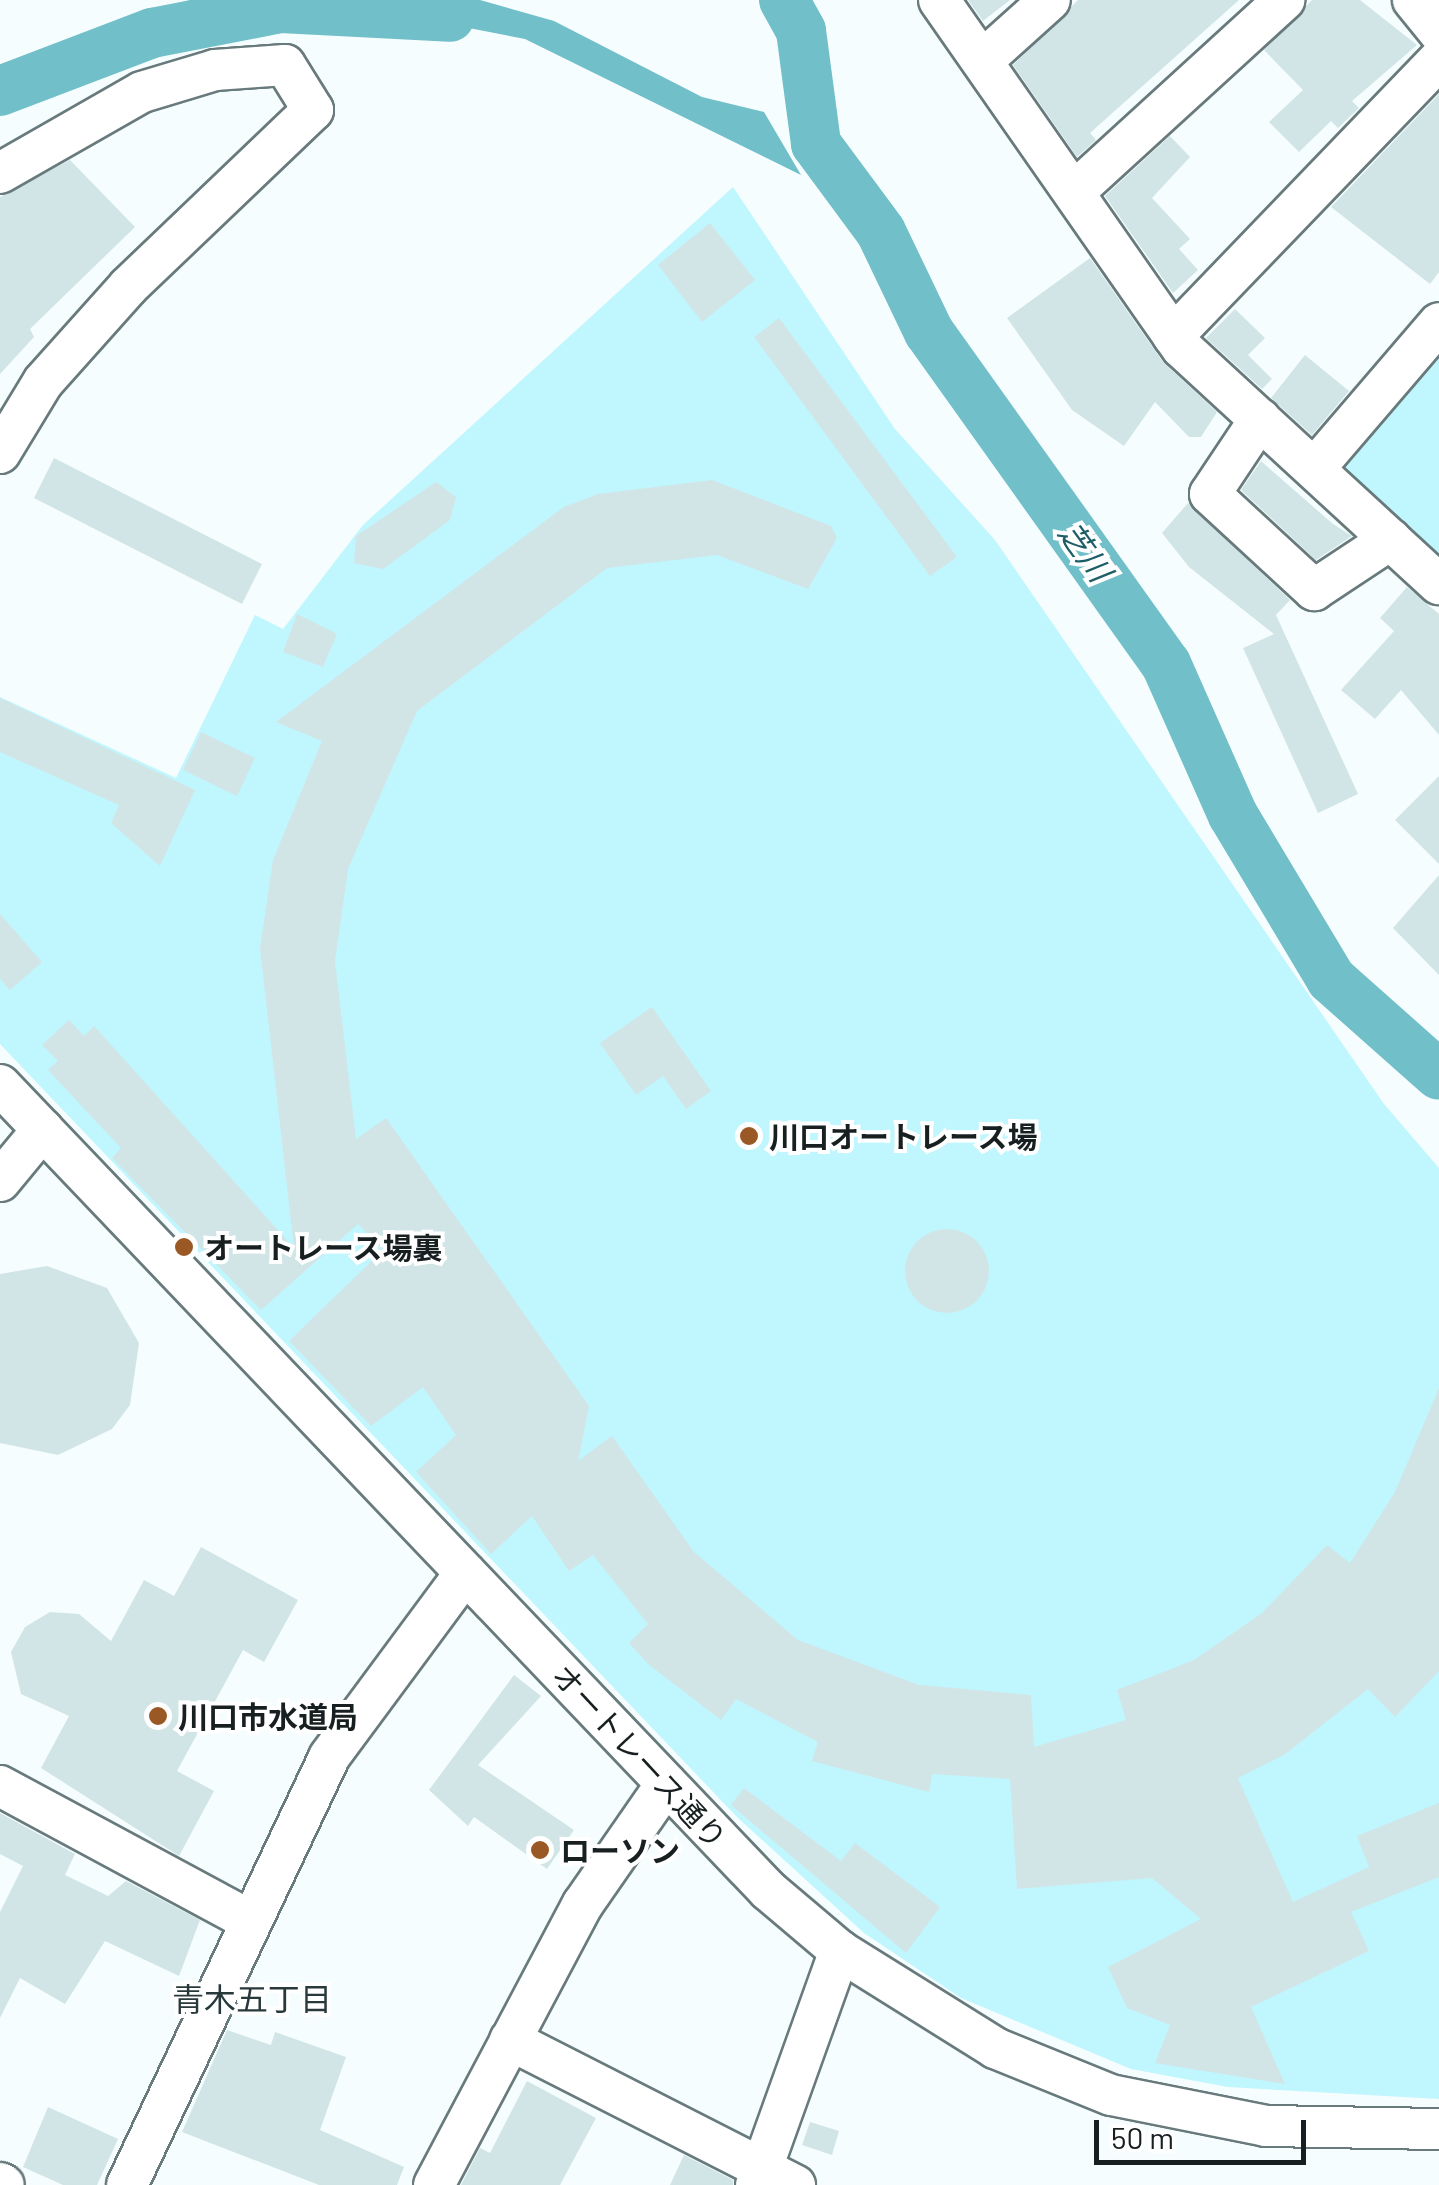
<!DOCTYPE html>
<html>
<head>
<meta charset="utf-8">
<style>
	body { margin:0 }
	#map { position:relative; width:1439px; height:2185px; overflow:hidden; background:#f5fdfe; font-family:Barlow,"Noto Sans JP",sans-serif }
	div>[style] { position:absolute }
	.green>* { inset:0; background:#c0f6fe }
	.water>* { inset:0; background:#71bfc9 }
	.river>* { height:50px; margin:-25px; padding:0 25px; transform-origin:25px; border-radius:25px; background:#71bfc9 }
	.building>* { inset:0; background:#d1e5e7 }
	.round { border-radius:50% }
	.roads { filter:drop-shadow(2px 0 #687a7c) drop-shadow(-2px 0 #687a7c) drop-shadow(0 2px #687a7c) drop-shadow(0 -2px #687a7c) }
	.minor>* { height:40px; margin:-20px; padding:0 20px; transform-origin:20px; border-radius:20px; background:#fff }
	.dots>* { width:28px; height:28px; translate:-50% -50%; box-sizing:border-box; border:5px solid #fff; border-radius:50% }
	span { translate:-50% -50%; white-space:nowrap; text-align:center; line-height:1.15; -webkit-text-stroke:8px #fff; paint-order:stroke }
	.poi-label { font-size:30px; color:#181f20; font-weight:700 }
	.left { translate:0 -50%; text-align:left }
	.street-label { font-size:30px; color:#181f20 }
	.water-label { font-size:32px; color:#1e5f67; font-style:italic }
	.neighbourhood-label { font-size:32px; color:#28393b }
	.scale { position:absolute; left:1094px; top:2120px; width:212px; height:45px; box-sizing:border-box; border:5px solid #181f20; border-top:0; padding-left:12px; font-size:30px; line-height:35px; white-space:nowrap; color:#181f20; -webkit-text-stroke:8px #fff; paint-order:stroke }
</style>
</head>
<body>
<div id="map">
	<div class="green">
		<div style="clip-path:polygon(733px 187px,895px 429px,995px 540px,1384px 1104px,1439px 1168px,1439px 2099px,1228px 2087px,1131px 2069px,961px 1998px,864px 1933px,737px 1817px,0 1044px,0 697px,176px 778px,255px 615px,283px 629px,363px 525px)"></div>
		<div style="clip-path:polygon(1439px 340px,1439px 570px,1338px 473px,1337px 460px)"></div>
	</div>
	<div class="water">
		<div style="clip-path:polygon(190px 0,480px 0,554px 21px,702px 97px,764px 112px,801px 175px,525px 39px,371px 9px,216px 18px,61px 75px,0 114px,0 82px,13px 74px,78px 38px)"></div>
	</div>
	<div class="river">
		<div style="left:784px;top:0;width:35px;rotate:61deg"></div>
		<div style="left:801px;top:31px;width:114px;rotate:82.4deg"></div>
		<div style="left:816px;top:144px;width:109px;rotate:53.5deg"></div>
		<div style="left:881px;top:232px;width:111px;rotate:64.4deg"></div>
		<div style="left:929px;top:332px;width:408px;rotate:54.5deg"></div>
		<div style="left:1166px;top:664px;width:165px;rotate:66.1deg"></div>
		<div style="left:1233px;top:815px;width:191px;rotate:59.1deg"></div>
		<div style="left:1331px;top:979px;width:144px;rotate:41.6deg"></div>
		<div style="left:0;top:91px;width:163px;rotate:-20.9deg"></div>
		<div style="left:152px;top:33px;width:131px;rotate:-11deg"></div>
		<div style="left:281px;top:8px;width:169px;rotate:3deg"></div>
	</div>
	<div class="building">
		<div style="clip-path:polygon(968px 0,1010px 0,983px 21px)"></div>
		<div style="clip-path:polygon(1078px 0,1239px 0,1090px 133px,1096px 140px,1077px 157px,1013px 65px)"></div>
		<div style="clip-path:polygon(1312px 0,1360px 0,1417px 45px,1352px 101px,1359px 108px,1338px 128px,1331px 121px,1299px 152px,1269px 122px,1303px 90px,1264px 50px)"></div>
		<div style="clip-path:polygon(1439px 94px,1439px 272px,1430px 284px,1331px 207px)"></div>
		<div style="clip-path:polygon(1170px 136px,1190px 157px,1152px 198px,1190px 239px,1179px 249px,1198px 270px,1173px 293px,1105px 196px)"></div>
		<div style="clip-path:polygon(70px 160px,135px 227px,30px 329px,34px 337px,0 374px,0 197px)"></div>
		<div style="clip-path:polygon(710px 223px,755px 280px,702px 322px,658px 265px)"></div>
		<div style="clip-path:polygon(1090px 258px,1163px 362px,1217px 412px,1201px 437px,1189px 437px,1155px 402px,1124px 446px,1072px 410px,1007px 318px)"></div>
		<div style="clip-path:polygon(1235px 309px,1265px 338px,1248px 355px,1272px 379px,1262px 389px,1206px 338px)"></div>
		<div style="clip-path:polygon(779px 318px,957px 557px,930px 576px,754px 337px)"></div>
		<div style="clip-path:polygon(1305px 355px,1349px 391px,1312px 435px,1271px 398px)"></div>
		<div style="clip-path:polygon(54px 458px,262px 564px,242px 604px,34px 498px)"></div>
		<div style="clip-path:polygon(1261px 461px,1333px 524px,1352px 536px,1316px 560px,1241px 490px)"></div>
		<div style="clip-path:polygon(712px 480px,831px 526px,837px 538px,808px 589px,717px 555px,607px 568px,417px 711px,348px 869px,335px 961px,356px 1139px,386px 1118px,589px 1406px,578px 1461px,612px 1436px,694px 1552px,798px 1640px,919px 1685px,1031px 1695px,1034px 1747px,1126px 1720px,1117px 1690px,1194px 1660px,1262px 1613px,1327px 1545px,1350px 1563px,1395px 1492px,1439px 1388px,1439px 1671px,1395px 1717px,1368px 1689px,1284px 1755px,1238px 1778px,1293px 1902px,1369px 1867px,1357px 1836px,1439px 1803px,1439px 1877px,1351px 1912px,1369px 1951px,1251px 2007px,1285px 2084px,1155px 2063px,1170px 2025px,1127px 2008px,1108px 1967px,1201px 1919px,1152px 1878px,1017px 1889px,1010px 1779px,932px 1774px,929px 1792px,812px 1761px,818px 1742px,736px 1699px,721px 1720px,648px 1664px,629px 1643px,648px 1624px,593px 1555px,569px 1571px,532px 1516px,491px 1554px,416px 1472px,456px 1435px,423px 1387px,371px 1426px,289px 1341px,383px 1250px,358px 1224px,261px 1310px,112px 1158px,121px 1148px,48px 1070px,58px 1061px,42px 1045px,69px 1020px,84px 1036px,94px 1026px,294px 1248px,260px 948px,273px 860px,322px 741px,276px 722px,564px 507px,598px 494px)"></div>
		<div style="clip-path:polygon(436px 482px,456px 497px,450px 520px,383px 569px,354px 563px,356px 536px)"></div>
		<div style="clip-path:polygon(1188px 503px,1290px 600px,1276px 615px,1358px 794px,1318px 813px,1243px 648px,1274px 634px,1189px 567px,1162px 533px)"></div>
		<div style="clip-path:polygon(1407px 587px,1439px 614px,1439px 735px,1401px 690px,1375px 719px,1341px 690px,1394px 631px,1380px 618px)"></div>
		<div style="clip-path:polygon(297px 614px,337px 634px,323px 667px,283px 652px)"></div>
		<div style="clip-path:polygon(0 698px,195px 790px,160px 866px,111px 823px,119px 805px,0 752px)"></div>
		<div style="clip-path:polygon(201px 732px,255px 758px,237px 796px,183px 770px)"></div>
		<div style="clip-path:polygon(1439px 776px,1439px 864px,1395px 820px)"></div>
		<div style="clip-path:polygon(1439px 875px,1439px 975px,1393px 928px)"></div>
		<div style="clip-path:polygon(0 914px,42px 962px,10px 990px,0 979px)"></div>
		<div style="clip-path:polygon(652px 1007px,711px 1091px,686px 1109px,663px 1076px,636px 1095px,600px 1043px)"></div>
		<div class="round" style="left:905px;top:1229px;width:84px;height:84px"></div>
		<div style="clip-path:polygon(47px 1266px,107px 1288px,139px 1343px,130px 1405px,112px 1429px,58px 1455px,0 1443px,0 1274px)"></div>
		<div style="clip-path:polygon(201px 1547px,298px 1600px,264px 1662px,243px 1650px,177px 1771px,214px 1791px,179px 1856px,41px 1768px,69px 1716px,21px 1694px,11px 1652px,25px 1627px,50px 1612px,79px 1614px,111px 1641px,144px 1580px,174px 1596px)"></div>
		<div style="clip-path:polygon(514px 1675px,541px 1696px,478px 1765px,574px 1830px,547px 1869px,474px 1817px,468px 1826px,429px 1790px)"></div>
		<div style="clip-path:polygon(744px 1788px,841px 1861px,855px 1843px,940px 1907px,906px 1953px,731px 1805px)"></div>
		<div style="clip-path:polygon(0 1813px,75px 1854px,65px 1875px,108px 1896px,126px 1881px,200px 1920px,179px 1976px,105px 1941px,65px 2004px,20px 1978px,0 2018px,0 1912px,23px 1866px,0 1854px)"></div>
		<div style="clip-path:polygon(227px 2030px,271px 2045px,275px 2032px,346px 2057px,320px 2130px,404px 2167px,397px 2185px,319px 2185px,182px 2132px)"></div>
		<div style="clip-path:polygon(527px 2081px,596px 2118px,560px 2185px,461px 2185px,480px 2148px,490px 2153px)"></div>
		<div style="clip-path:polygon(48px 2107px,118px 2139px,97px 2185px,63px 2185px,23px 2167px)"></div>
		<div style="clip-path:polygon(810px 2122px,839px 2131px,832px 2155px,802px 2145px)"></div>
		<div style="clip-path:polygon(684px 2155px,733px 2180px,733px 2185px,670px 2185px)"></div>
	</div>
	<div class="roads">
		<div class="minor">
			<div style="left:939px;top:0;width:424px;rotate:55.1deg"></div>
			<div style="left:1182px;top:348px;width:349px;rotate:42.6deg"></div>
			<div style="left:1413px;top:0;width:41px;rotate:50.9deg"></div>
			<div style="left:982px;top:61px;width:91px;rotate:-41.9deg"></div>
			<div style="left:0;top:173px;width:163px;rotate:-29.7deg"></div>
			<div style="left:142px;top:92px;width:76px;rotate:-16.8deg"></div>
			<div style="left:215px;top:70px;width:70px;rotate:-4.1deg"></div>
			<div style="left:285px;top:65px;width:53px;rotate:58.1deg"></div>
			<div style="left:313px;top:110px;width:256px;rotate:136.3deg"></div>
			<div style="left:128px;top:287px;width:127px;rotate:131.8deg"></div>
			<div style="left:43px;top:382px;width:83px;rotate:121.2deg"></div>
			<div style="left:1074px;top:192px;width:285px;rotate:-42.4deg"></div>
			<div style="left:1173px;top:336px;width:383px;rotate:-46.1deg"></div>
			<div style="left:1260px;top:419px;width:90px;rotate:123.7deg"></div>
			<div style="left:1210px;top:494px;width:142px;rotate:42.7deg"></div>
			<div style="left:1314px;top:590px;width:92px;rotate:-33.5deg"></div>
			<div style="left:1314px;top:469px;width:192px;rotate:-49.4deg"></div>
			<div style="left:0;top:1085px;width:1114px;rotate:46.35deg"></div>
			<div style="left:769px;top:1891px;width:93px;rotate:40.2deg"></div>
			<div style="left:840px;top:1951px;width:183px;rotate:32deg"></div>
			<div style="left:995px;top:2048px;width:125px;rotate:22.1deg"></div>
			<div style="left:1111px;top:2095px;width:158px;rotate:11.3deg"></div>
			<div style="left:1266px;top:2126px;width:173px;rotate:1deg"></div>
			<div style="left:0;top:1181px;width:67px;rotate:-50.4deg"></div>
			<div style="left:0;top:1786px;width:283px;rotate:28.3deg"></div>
			<div style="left:510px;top:2040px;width:320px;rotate:27deg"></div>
			<div style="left:0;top:2183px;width:4px;rotate:27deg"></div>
			<div style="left:127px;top:2185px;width:473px;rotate:-64.7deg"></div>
			<div style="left:329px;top:1757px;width:229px;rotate:-53.5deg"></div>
			<div style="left:434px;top:2185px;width:318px;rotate:-62.1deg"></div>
			<div style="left:583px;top:1904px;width:146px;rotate:-55.3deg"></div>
			<div style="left:756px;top:2185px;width:249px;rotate:-70.3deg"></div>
		</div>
	</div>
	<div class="dots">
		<div style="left:749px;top:1136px;background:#9a5924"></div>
		<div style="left:184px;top:1247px;background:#9a5924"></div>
		<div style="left:158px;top:1716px;background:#9a5924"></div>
		<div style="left:540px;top:1850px;background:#9a5924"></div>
	</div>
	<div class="poi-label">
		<span class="left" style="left:769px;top:1136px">川口オートレース場</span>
		<span class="left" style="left:204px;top:1247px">オートレース場裏</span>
		<span class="left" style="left:178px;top:1716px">川口市水道局</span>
		<span class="left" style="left:560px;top:1850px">ローソン</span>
	</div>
	<div class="street-label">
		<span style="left:640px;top:1756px;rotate:47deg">オートレース通り</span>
	</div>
	<div class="water-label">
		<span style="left:1086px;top:551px;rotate:54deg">芝川</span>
	</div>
	<div class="neighbourhood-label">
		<span style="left:252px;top:1998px">青木五丁目</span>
	</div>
	<div class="scale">50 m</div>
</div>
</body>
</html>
